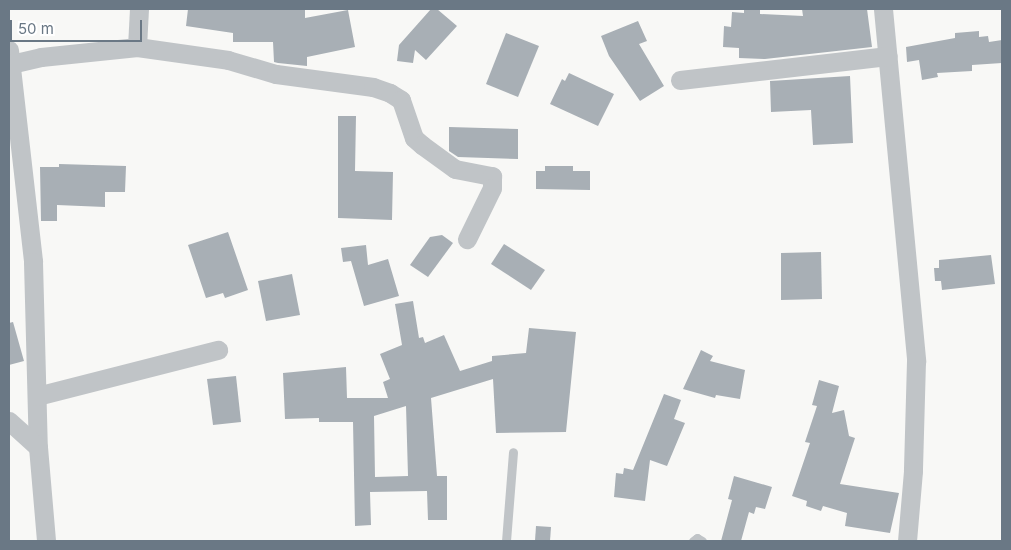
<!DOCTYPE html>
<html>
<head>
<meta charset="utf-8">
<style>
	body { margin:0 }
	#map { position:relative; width:1011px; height:550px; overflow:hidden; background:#f8f8f6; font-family:Inter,sans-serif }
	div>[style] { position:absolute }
	.building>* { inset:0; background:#a8afb5 }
	.lane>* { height:9px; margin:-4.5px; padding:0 4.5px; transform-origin:4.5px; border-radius:4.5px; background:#c0c4c7 }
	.street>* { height:19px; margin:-9.5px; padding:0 9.5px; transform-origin:9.5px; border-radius:9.5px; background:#c0c4c7 }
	span { translate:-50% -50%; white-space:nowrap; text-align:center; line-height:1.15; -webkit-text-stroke:5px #fff; paint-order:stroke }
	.frame { position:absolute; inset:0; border:10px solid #6a7885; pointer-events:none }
	.scale { position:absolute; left:10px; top:20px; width:132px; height:22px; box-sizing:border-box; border:2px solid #6a7885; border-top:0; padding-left:6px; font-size:15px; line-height:18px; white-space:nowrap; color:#6a7885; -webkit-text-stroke:4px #fff; paint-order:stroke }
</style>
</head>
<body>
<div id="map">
	<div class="building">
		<div style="clip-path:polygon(188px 9px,305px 9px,305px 18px,348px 10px,355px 47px,307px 57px,307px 66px,278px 63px,274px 62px,273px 42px,233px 42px,233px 33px,186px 26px)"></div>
		<div style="clip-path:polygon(431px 9px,437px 9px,457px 26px,426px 60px,415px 50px,413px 63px,397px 61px,399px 45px)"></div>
		<div style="clip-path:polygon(744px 9px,760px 9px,760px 14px,803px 16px,802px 9px,867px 9px,872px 47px,765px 59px,739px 58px,739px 48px,723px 47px,724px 26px,731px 27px,732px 12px,744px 13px)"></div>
		<div style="clip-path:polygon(638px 21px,647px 41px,639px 44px,664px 86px,640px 101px,609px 56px,601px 36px)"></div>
		<div style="clip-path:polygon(979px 31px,979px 37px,988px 36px,989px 42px,1002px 40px,1002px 63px,972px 65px,972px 71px,937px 73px,938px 77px,922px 80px,919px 60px,907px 62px,906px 47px,955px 38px,955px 33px)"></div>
		<div style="clip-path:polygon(506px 33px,539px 46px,518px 97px,486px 84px)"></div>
		<div style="clip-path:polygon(569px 73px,614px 94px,598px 126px,550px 104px,562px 79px,565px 81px)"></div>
		<div style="clip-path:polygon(850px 76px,853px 143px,813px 145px,811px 110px,771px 112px,770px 81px)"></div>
		<div style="clip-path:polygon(338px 116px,356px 116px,355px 171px,393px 172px,392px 220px,338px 218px)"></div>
		<div style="clip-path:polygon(449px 127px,518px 129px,518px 159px,458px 157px,449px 151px)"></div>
		<div style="clip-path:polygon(59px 164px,126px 166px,125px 192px,105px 192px,105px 207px,57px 205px,57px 221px,41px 221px,40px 167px,59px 167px)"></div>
		<div style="clip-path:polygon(545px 166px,573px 166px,573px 171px,590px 171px,590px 190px,536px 189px,536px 171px,545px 171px)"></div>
		<div style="clip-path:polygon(228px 232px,248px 290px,225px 298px,223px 293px,206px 298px,188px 245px)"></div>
		<div style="clip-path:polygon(442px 235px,453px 243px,428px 277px,410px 265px,430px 237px)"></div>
		<div style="clip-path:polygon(504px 244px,545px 270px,531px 290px,491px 264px)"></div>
		<div style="clip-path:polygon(366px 245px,368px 265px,388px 259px,399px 296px,364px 306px,351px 261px,343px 262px,341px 248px)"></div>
		<div style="clip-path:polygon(821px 252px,822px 299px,781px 300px,781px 253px)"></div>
		<div style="clip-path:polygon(991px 255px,995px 284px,942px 290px,941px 281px,935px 281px,934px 268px,939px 268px,939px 260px)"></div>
		<div style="clip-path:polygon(292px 274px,300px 315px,266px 321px,258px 281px)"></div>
		<div style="clip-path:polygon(evenodd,413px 301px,419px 338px,423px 337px,425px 343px,444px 335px,460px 371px,492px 361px,492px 356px,526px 353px,529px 328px,576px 332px,566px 432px,496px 433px,493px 379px,431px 398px,437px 476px,447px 476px,447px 520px,428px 520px,427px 491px,370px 492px,371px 525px,355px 526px,353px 422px,319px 422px,319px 418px,285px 419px,283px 373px,346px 367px,347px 398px,388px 398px,383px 382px,390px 379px,380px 354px,402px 345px,395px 304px,413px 301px,406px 406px,408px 476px,375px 477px,374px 416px,406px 406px)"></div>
		<div style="clip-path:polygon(13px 322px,24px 361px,9px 365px,9px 323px)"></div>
		<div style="clip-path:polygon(701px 350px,713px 356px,710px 361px,745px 370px,740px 399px,716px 395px,715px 398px,683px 389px)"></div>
		<div style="clip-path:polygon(236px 376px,241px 422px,213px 425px,207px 379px)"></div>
		<div style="clip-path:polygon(819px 380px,839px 386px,832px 413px,844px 410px,849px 436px,855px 438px,840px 484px,899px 493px,890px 533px,845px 526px,847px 513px,823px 506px,821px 511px,806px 506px,807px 501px,792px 496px,810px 443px,805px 442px,817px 406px,812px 405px)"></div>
		<div style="clip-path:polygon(664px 394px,681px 400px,674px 419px,685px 423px,667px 466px,650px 460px,645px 501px,614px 497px,616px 473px,623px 474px,624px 468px,633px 470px)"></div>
		<div style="clip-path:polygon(734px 476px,772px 487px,765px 509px,756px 507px,754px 514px,749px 512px,741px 541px,721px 541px,732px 500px,728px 499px)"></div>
		<div style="clip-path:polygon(536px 526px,551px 527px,550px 541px,535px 541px)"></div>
	</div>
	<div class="lane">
		<div style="left:506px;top:541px;width:89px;rotate:-85.5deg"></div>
		<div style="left:693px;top:541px;width:5px;rotate:-37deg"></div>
		<div style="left:697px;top:538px;width:6px;rotate:31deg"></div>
	</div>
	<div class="street">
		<div style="left:883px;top:9px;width:354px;rotate:84.6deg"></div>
		<div style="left:916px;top:361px;width:110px;rotate:91.6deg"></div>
		<div style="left:913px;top:471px;width:70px;rotate:94.9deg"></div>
		<div style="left:137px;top:47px;width:38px;rotate:-87deg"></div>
		<div style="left:9px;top:50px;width:213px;rotate:83.5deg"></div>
		<div style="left:33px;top:262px;width:185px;rotate:88.5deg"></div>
		<div style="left:38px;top:447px;width:94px;rotate:85.1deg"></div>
		<div style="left:11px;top:64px;width:31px;rotate:-13deg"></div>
		<div style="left:41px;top:57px;width:97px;rotate:-5.9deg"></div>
		<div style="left:137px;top:47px;width:92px;rotate:8.1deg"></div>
		<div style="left:228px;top:60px;width:50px;rotate:16.3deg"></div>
		<div style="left:276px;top:74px;width:98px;rotate:7.6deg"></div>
		<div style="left:373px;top:87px;width:18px;rotate:19deg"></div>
		<div style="left:390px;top:93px;width:13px;rotate:32deg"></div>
		<div style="left:401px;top:100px;width:40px;rotate:71.1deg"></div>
		<div style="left:414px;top:138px;width:11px;rotate:41deg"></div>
		<div style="left:422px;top:145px;width:41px;rotate:36deg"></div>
		<div style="left:455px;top:169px;width:38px;rotate:11deg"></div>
		<div style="left:492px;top:176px;width:12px;rotate:90deg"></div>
		<div style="left:492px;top:188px;width:57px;rotate:116.1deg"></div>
		<div style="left:680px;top:80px;width:209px;rotate:-6.6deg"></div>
		<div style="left:37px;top:396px;width:187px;rotate:-14.3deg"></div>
		<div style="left:9px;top:421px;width:39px;rotate:42deg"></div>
	</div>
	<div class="frame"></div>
	<div class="scale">50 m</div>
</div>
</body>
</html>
